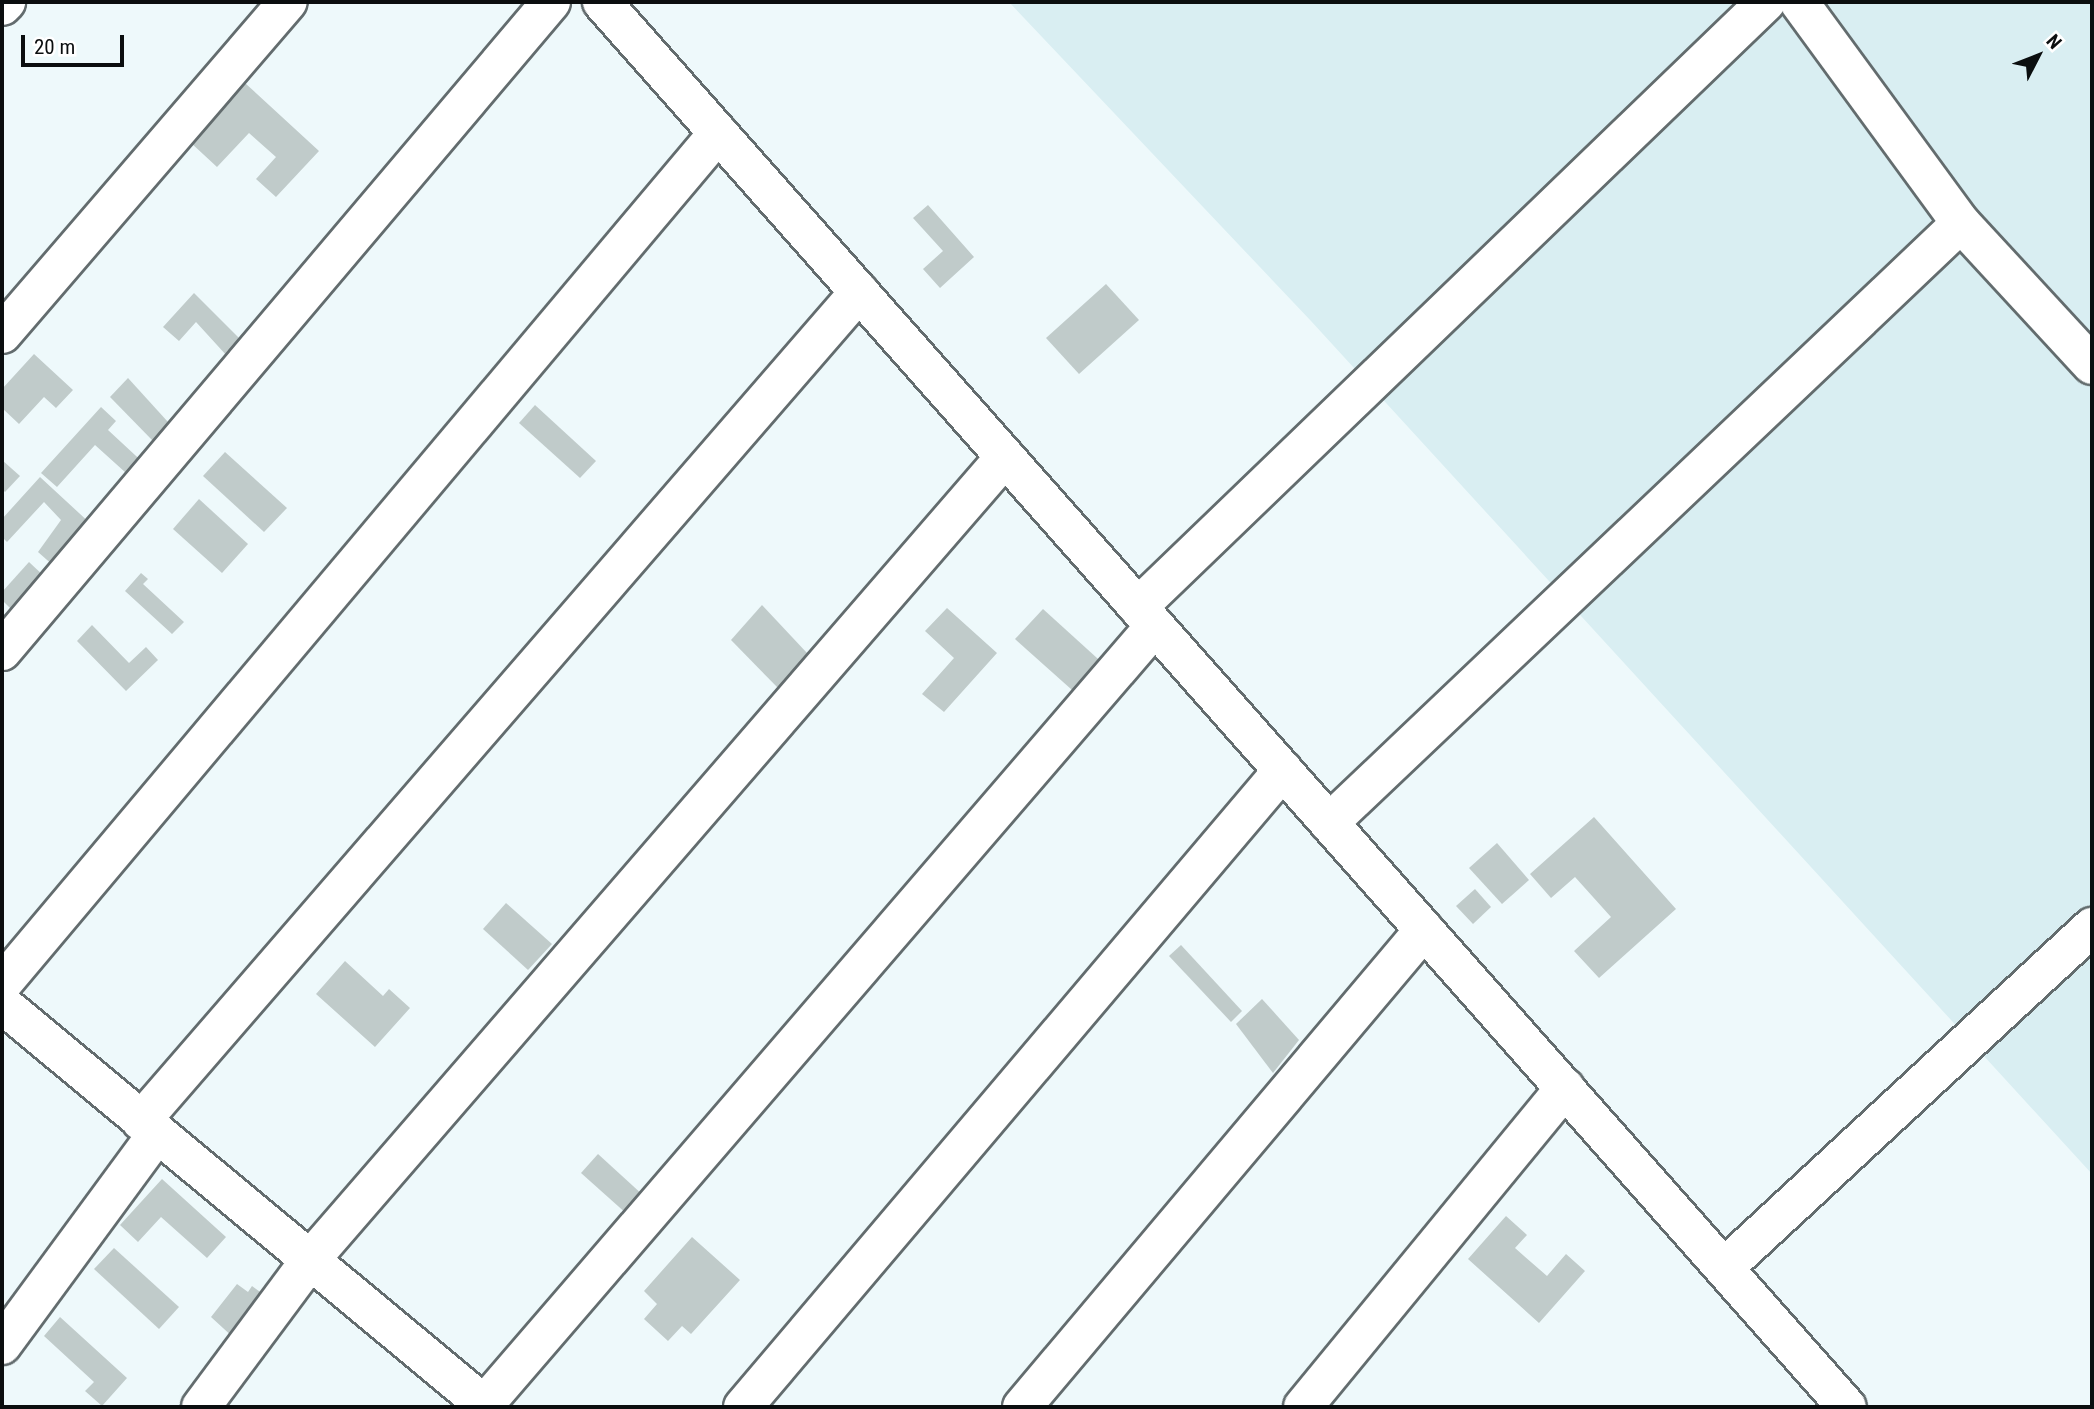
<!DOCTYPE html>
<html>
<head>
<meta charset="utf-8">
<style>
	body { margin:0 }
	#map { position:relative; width:2094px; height:1409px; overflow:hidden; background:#eef9fb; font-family:"Roboto Condensed",sans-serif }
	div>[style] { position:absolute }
	.built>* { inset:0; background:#d9eef2 }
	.building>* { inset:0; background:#c0cbca }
	.roads { filter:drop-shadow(2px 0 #636c6e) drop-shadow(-2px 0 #636c6e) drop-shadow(0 2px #636c6e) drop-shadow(0 -2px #636c6e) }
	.minor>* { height:38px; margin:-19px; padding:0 19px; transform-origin:19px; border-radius:19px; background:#fff }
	span { translate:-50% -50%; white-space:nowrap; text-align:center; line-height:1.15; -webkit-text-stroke:6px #fff; paint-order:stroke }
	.frame { position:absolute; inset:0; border:4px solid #0b0e0f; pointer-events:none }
	.north { position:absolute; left:2003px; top:21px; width:70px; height:70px; -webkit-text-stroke:5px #fff; paint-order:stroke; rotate:48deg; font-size:19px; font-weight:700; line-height:28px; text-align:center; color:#0b0e0f }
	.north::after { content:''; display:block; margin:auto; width:24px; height:32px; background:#0b0e0f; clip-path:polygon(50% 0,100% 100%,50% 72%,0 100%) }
	.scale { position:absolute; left:21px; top:35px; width:103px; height:32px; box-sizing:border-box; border:4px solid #0b0e0f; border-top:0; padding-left:9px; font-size:21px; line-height:24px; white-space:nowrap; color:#0b0e0f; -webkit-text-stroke:5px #fff; paint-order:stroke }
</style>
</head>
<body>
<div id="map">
	<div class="built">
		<div style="clip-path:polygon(1009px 2px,2092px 2px,2092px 1174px,1311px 321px)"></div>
	</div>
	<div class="building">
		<div style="clip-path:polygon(245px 83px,319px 151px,276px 197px,256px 179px,276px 157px,249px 133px,217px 167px,190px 142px)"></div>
		<div style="clip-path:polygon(928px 205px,974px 257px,940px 288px,923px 269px,943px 251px,913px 218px)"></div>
		<div style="clip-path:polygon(1106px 284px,1139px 320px,1079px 374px,1046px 338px)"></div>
		<div style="clip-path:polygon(194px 293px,239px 338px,227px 356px,196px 322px,179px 341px,163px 327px)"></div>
		<div style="clip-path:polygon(34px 354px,73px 390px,56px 408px,44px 397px,19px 424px,2px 408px,2px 389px)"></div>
		<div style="clip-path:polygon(128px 378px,168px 422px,153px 441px,110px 397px)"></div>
		<div style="clip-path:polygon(535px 405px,596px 461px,580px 478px,519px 423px)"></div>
		<div style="clip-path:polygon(101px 407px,116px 421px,108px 430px,149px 468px,136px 482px,95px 445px,57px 487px,41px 473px)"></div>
		<div style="clip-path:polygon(225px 452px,287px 508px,264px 532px,203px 476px)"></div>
		<div style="clip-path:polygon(2px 460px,20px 476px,5px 492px,2px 489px)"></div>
		<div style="clip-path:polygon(40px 477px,92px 525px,55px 567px,38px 552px,61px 520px,44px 502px,7px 542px,2px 537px,2px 519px)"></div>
		<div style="clip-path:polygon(199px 499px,248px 544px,222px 573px,173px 529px)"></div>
		<div style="clip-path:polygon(29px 562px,45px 577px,14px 612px,2px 600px,2px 592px)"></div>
		<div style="clip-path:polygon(141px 573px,148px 579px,143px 584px,184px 622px,172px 634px,125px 591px)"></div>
		<div style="clip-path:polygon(762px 605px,807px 653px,779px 689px,731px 640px)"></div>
		<div style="clip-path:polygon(947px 608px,997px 653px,944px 712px,922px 694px,954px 658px,925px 631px)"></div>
		<div style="clip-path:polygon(1043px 609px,1108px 668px,1081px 698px,1015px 639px)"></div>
		<div style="clip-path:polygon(92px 625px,129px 663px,146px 647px,158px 660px,126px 691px,77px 641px)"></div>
		<div style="clip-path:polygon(1594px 817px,1676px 909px,1599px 978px,1574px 951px,1611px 917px,1575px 877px,1551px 898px,1530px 874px)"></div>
		<div style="clip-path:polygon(1497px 843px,1529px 880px,1502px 904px,1469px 868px)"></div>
		<div style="clip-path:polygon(1475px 889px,1491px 907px,1473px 924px,1456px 906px)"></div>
		<div style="clip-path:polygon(506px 903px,552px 944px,528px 970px,483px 929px)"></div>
		<div style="clip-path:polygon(1181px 945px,1242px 1011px,1231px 1022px,1169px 956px)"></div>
		<div style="clip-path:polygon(345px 961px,383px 996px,389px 989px,410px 1008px,375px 1047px,316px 994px)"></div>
		<div style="clip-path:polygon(1262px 999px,1299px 1040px,1273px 1073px,1236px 1024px)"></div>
		<div style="clip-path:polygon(598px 1154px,644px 1196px,628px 1215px,581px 1173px)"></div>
		<div style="clip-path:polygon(162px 1179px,226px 1237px,207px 1258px,161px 1217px,138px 1242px,120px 1225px)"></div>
		<div style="clip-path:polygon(1506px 1216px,1527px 1235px,1515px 1248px,1547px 1276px,1566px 1254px,1585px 1271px,1539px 1323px,1468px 1259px)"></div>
		<div style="clip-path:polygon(692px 1237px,740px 1280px,691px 1334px,682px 1326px,668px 1341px,644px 1319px,657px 1304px,644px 1291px)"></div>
		<div style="clip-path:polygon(114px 1248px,179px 1307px,159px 1329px,94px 1269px)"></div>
		<div style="clip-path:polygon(237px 1284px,248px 1292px,252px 1286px,267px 1297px,235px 1339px,211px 1317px)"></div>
		<div style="clip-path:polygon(60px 1317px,127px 1378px,102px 1406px,85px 1391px,94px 1382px,44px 1336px)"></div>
	</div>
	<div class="roads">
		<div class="minor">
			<div style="left:602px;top:2px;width:1877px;rotate:48.46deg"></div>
			<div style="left:1799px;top:2px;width:274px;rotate:53.8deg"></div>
			<div style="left:1961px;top:223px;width:193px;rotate:47.3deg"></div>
			<div style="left:2px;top:6px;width:6px;rotate:-45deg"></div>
			<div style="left:2px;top:334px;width:438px;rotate:-49.3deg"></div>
			<div style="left:1138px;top:607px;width:872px;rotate:-43.93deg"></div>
			<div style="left:2px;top:651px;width:850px;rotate:-49.77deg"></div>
			<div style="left:1329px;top:823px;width:871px;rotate:-43.51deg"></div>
			<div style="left:2px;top:984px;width:1112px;rotate:-49.92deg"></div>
			<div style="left:2px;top:1004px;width:631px;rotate:39.72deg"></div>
			<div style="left:141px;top:1121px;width:1097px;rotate:-49.1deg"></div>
			<div style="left:1724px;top:1268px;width:502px;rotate:-42.82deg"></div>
			<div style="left:2px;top:1345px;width:262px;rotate:-53.7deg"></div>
			<div style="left:484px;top:1405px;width:1028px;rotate:-49.26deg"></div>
			<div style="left:201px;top:1407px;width:183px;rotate:-53.4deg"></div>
			<div style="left:310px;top:1260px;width:1062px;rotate:-49.12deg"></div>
			<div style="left:743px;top:1407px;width:835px;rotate:-49.71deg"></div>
			<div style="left:1022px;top:1407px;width:624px;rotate:-49.88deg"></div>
			<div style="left:1303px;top:1407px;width:413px;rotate:-50.6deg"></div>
		</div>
	</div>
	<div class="frame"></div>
	<div class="north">N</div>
	<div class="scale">20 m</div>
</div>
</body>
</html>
